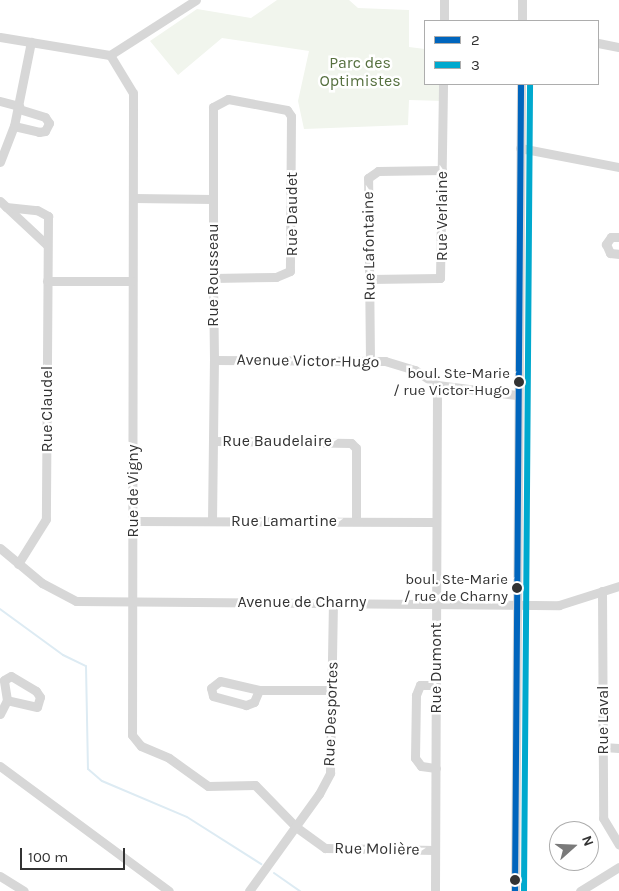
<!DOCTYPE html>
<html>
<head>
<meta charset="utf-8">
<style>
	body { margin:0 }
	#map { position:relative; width:619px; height:891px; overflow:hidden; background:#fff; font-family:Karla,sans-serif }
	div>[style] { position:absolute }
	.green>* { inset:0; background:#f1f5ed }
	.stream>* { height:2px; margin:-1px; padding:0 1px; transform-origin:1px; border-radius:1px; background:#ddebf3 }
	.minor>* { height:9px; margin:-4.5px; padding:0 4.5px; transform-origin:4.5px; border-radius:4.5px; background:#d7d7d7 }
	.bus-1>* { height:6px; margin:-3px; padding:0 3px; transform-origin:3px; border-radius:3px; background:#0065bd }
	.bus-2>* { height:6px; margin:-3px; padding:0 3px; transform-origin:3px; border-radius:3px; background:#00a9ce }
	.dots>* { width:14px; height:14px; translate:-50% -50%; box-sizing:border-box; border:2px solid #fff; border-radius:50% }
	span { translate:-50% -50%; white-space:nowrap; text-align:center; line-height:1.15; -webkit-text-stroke:5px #fff; paint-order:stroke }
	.bus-label { font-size:15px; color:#333 }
	.right { translate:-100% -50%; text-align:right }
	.park-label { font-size:16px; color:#56703f }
	.street-label { font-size:16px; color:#333 }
	.legend { position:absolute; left:424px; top:20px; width:175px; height:65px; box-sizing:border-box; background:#fff; border:1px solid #adadad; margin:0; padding:6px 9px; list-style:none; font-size:15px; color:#333 }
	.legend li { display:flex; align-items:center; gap:10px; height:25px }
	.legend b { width:25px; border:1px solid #adadad }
	.north { position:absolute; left:549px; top:821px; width:50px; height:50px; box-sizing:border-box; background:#fff; border:1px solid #adadad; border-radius:50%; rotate:70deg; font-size:14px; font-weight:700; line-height:20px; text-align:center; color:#333 }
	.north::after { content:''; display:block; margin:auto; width:18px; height:22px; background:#7a7a7a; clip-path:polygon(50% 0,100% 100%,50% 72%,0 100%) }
	.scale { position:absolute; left:20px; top:848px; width:105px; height:22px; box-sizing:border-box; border:2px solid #333; border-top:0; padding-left:6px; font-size:15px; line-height:18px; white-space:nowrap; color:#333; -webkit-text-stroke:4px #fff; paint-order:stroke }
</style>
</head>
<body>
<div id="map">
	<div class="green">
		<div style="clip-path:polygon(277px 0,349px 0,358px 8px,409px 10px,409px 47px,425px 49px,425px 84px,444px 84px,444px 101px,409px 100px,408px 125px,304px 129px,298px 101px,309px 51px,222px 38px,178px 75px,150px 41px,197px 9px,251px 18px)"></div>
	</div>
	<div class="stream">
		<div style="left:0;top:609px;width:78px;rotate:36.1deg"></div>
		<div style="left:63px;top:655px;width:25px;rotate:26deg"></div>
		<div style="left:86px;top:666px;width:103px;rotate:88.9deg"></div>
		<div style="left:88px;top:769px;width:18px;rotate:41deg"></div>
		<div style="left:102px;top:781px;width:92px;rotate:23deg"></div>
		<div style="left:187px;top:817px;width:88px;rotate:32.4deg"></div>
		<div style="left:274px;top:873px;width:32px;rotate:35deg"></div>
	</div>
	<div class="minor">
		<div style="left:522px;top:0;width:21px;rotate:90deg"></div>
		<div style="left:444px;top:21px;width:21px;rotate:-90deg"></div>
		<div style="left:0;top:37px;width:111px;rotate:9.3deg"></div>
		<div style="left:110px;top:55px;width:102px;rotate:-32.6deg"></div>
		<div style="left:598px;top:43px;width:21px;rotate:11deg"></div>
		<div style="left:110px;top:55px;width:44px;rotate:58.8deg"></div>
		<div style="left:133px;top:93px;width:18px;rotate:90deg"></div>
		<div style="left:133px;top:111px;width:624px;rotate:90.09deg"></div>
		<div style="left:132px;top:735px;width:14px;rotate:51deg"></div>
		<div style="left:141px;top:746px;width:30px;rotate:23deg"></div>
		<div style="left:169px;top:758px;width:48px;rotate:35.7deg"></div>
		<div style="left:208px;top:786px;width:47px;rotate:-1.2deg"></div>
		<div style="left:255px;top:785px;width:59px;rotate:45.7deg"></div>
		<div style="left:296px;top:827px;width:36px;rotate:36deg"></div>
		<div style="left:325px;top:848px;width:110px;rotate:1deg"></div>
		<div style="left:0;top:101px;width:20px;rotate:15deg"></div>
		<div style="left:14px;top:126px;width:26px;rotate:13deg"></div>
		<div style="left:39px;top:132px;width:6px;rotate:-9deg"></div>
		<div style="left:45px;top:131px;width:9px;rotate:-63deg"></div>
		<div style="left:49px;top:123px;width:7px;rotate:-124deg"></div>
		<div style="left:45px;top:117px;width:28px;rotate:-163deg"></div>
		<div style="left:520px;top:148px;width:101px;rotate:10.9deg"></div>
		<div style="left:0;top:162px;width:39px;rotate:-69deg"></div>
		<div style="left:14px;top:126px;width:86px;rotate:-78.6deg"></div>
		<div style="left:133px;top:198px;width:80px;rotate:0.7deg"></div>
		<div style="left:0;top:201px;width:64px;rotate:43.1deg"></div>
		<div style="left:6px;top:207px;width:31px;rotate:6deg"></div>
		<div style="left:37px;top:210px;width:13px;rotate:29deg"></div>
		<div style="left:48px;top:216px;width:303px;rotate:90.4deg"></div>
		<div style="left:46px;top:519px;width:53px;rotate:121.9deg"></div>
		<div style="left:619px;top:237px;width:8px;rotate:180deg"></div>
		<div style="left:611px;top:237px;width:9px;rotate:126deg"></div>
		<div style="left:606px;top:244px;width:10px;rotate:66deg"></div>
		<div style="left:610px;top:253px;width:9px;rotate:6deg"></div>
		<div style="left:370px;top:279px;width:70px;rotate:-0.8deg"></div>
		<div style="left:440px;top:278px;width:194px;rotate:-89.1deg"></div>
		<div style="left:47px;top:281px;width:85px"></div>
		<div style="left:214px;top:360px;width:171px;rotate:0.3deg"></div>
		<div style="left:385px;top:361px;width:31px;rotate:17deg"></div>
		<div style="left:415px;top:370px;width:27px;rotate:34deg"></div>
		<div style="left:437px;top:385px;width:80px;rotate:7.2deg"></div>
		<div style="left:370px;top:360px;width:182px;rotate:-90.6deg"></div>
		<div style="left:368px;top:178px;width:12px;rotate:-35deg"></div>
		<div style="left:378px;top:171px;width:64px;rotate:-0.9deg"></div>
		<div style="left:213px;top:441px;width:138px;rotate:0.8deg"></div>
		<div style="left:351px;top:443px;width:7px;rotate:45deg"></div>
		<div style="left:356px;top:448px;width:73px;rotate:90deg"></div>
		<div style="left:134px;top:521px;width:301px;rotate:0.2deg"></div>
		<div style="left:212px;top:521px;width:161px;rotate:-89.3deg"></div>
		<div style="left:214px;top:360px;width:82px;rotate:-90.7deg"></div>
		<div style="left:213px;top:278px;width:171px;rotate:-90deg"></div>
		<div style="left:213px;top:107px;width:17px;rotate:-28deg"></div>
		<div style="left:228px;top:99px;width:60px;rotate:10.6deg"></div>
		<div style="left:287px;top:110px;width:7px;rotate:56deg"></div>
		<div style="left:291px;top:116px;width:155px;rotate:90.4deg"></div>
		<div style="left:290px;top:271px;width:15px;rotate:157deg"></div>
		<div style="left:276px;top:277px;width:63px;rotate:179.1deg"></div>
		<div style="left:0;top:548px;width:55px;rotate:39.8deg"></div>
		<div style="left:42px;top:583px;width:38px;rotate:28deg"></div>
		<div style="left:76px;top:601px;width:483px;rotate:0.5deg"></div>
		<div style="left:559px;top:605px;width:63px;rotate:-17.6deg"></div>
		<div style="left:602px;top:591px;width:227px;rotate:89.7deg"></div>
		<div style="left:603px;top:818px;width:31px;rotate:59deg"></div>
		<div style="left:11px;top:676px;width:29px;rotate:31deg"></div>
		<div style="left:36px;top:691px;width:7px;rotate:56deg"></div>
		<div style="left:40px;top:697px;width:10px;rotate:107deg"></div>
		<div style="left:37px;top:707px;width:31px;rotate:-167deg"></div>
		<div style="left:7px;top:700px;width:20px;rotate:-99deg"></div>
		<div style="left:4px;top:680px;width:8px;rotate:-30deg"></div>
		<div style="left:435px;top:685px;width:15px;rotate:180deg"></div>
		<div style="left:420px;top:685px;width:11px;rotate:112deg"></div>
		<div style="left:416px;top:695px;width:63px;rotate:90.9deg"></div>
		<div style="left:415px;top:758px;width:10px;rotate:53deg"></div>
		<div style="left:421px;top:766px;width:15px;rotate:8deg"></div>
		<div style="left:259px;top:690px;width:13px;rotate:113deg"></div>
		<div style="left:254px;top:702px;width:9px;rotate:159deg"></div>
		<div style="left:246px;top:705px;width:34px;rotate:-165deg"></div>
		<div style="left:213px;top:696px;width:8px;rotate:-104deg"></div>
		<div style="left:211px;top:688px;width:11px;rotate:-38deg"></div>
		<div style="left:220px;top:681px;width:40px;rotate:13deg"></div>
		<div style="left:259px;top:690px;width:73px"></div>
		<div style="left:0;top:714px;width:16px;rotate:-63deg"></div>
		<div style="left:603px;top:747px;width:16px;rotate:4deg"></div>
		<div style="left:0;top:766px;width:210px;rotate:36.5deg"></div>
		<div style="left:0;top:876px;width:28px;rotate:32deg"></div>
		<div style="left:249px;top:891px;width:120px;rotate:-54.2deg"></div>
		<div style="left:319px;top:794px;width:24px;rotate:-62deg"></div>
		<div style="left:330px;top:773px;width:171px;rotate:-89deg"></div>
		<div style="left:435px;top:891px;width:506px;rotate:-89.77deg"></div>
		<div style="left:515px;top:891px;width:807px;rotate:-89.57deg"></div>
		<div style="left:580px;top:891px;width:46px;rotate:-31.6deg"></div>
	</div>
	<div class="bus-1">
		<div style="left:515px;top:891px;width:807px;rotate:-89.57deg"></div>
	</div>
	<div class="bus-2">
		<div style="left:524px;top:891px;width:807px;rotate:-89.57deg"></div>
	</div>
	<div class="dots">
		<div style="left:519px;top:382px;background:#333"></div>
		<div style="left:517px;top:588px;background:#333"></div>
		<div style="left:515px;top:880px;background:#333"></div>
	</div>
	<div class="bus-label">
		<span class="right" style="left:510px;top:382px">boul. Ste-Marie<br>/ rue Victor-Hugo</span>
		<span class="right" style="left:508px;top:588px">boul. Ste-Marie<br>/ rue de Charny</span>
	</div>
	<div class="park-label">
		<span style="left:360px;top:72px">Parc des<br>Optimistes</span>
	</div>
	<div class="street-label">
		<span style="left:292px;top:214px;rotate:-90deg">Rue Daudet</span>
		<span style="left:442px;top:216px;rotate:-90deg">Rue Verlaine</span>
		<span style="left:369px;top:246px;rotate:-91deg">Rue Lafontaine</span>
		<span style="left:213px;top:275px;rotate:-90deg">Rue Rousseau</span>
		<span style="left:308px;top:361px;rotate:1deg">Avenue Victor-Hugo</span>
		<span style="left:47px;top:409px;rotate:-90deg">Rue Claudel</span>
		<span style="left:277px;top:441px">Rue Baudelaire</span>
		<span style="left:133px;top:491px;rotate:-90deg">Rue de Vigny</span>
		<span style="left:284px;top:521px">Rue Lamartine</span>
		<span style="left:302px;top:602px">Avenue de Charny</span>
		<span style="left:436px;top:668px;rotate:-90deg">Rue Dumont</span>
		<span style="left:331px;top:714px;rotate:-88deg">Rue Desportes</span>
		<span style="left:603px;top:720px;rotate:-90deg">Rue Laval</span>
		<span style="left:377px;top:849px;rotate:1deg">Rue Molière</span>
	</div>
	<ul class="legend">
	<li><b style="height:6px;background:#0065bd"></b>2</li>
	<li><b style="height:6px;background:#00a9ce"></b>3</li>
	</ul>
	<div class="north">N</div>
	<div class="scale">100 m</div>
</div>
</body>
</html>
